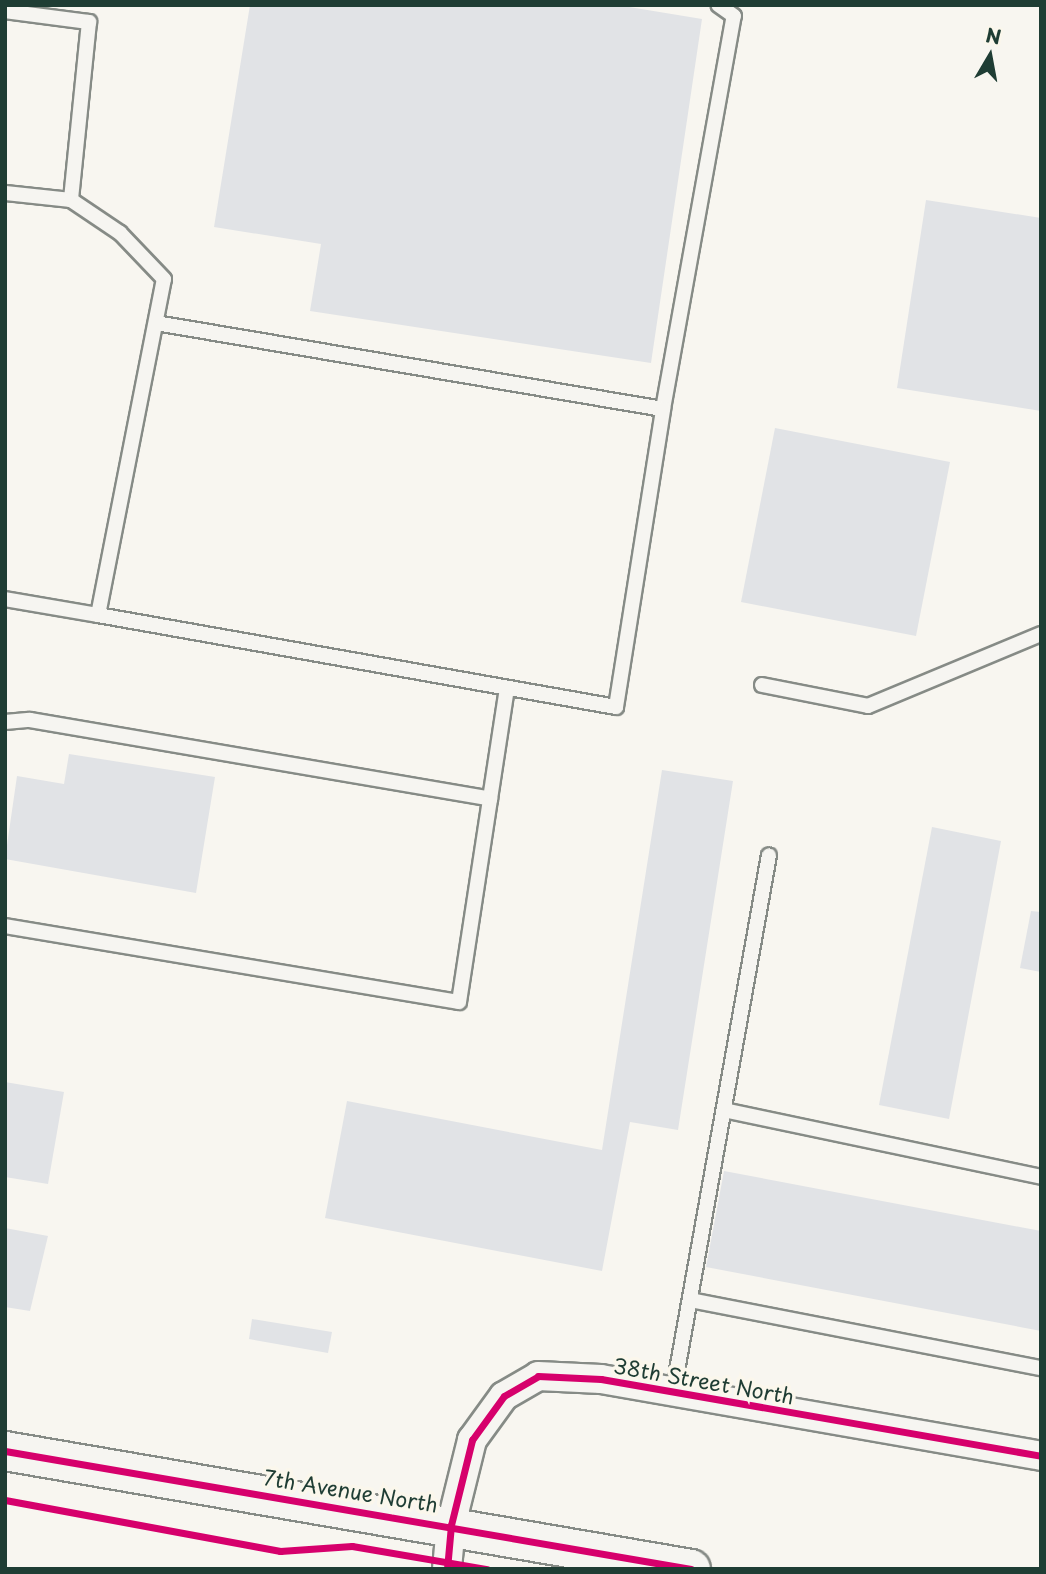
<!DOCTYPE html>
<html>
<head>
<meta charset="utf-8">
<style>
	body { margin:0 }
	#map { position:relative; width:1046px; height:1574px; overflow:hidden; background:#f8f6f0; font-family:"Playpen Sans",sans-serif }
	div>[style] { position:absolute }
	.building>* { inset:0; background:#e1e3e6 }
	.roads { filter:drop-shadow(2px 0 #868b86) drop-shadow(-2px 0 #868b86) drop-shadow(0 2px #868b86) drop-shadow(0 -2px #868b86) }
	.lane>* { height:14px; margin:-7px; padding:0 7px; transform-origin:7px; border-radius:7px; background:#f6f5f1 }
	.street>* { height:28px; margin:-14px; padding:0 14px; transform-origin:14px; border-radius:14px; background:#f6f5f1 }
	.secondary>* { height:38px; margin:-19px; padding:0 19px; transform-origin:19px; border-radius:19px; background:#f6f5f1 }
	.cycleway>* { height:7px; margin:-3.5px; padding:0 3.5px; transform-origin:3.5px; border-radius:3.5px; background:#d6006c }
	span { translate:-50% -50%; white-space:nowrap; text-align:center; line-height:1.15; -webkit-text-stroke:7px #fbf7ec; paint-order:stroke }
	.street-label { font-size:21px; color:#1f3d34 }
	.frame { position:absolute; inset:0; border:7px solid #1f3d34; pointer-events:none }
	.north { position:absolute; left:955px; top:21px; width:70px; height:70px; -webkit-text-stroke:5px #fbf7ec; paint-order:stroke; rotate:10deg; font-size:19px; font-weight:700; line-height:28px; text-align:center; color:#1f3d34 }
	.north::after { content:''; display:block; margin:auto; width:24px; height:32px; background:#1f3d34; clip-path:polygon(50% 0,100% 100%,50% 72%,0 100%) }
</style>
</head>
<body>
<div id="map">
	<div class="building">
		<div style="clip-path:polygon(250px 5px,617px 5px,702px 19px,651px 363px,310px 311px,321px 244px,214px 227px)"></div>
		<div style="clip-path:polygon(926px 200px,1041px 218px,1041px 411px,897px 388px)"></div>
		<div style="clip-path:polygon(775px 428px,950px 462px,916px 636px,741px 602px)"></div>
		<div style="clip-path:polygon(69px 754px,215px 777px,196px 893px,5px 859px,17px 776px,64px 784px)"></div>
		<div style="clip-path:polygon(662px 770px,733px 781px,678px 1130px,630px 1122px,602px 1271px,325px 1218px,347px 1101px,602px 1150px)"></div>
		<div style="clip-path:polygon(932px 827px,1001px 841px,949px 1119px,879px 1105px)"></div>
		<div style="clip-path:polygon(1031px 911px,1041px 912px,1041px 972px,1020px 968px)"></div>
		<div style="clip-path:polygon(5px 1082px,64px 1092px,48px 1184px,5px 1177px)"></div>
		<div style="clip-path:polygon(724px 1171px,1041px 1231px,1041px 1331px,706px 1267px)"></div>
		<div style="clip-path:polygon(5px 1228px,48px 1236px,30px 1311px,5px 1307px)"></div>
		<div style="clip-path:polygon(252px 1319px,332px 1332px,328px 1353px,249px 1339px)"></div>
	</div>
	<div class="roads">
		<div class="lane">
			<div style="left:5px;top:11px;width:85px;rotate:7.5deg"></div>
			<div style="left:89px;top:22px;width:179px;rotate:95.8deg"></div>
			<div style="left:71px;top:200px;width:66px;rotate:-173.9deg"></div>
			<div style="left:156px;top:323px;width:514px;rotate:9.63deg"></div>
			<div style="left:663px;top:409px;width:399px;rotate:-79.8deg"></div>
			<div style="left:734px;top:16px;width:19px;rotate:-145deg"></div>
			<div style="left:5px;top:599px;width:94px;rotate:9.8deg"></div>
			<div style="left:98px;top:615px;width:342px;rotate:-78.9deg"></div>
			<div style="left:164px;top:279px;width:64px;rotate:-133.7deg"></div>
			<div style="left:120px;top:233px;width:59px;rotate:-146deg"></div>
			<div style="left:98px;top:615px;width:526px;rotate:10.07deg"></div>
			<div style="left:616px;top:707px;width:302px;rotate:-81deg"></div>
			<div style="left:762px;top:685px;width:108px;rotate:11.2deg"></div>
			<div style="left:868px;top:706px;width:187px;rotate:-22.6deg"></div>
			<div style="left:5px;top:722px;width:25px;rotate:-5deg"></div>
			<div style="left:30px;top:720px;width:467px;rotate:9.7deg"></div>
			<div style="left:490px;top:799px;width:112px;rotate:-81.3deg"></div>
			<div style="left:5px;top:926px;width:460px;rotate:9.5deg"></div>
			<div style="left:459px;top:1002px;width:205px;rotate:-81.3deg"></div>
			<div style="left:724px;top:1110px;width:324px;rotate:11.9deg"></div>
			<div style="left:690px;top:1300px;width:358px;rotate:11deg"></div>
			<div style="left:673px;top:1393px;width:546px;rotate:-79.88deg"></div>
		</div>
		<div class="street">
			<div style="left:447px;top:1569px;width:44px;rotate:-84.8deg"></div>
			<div style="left:451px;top:1525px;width:88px;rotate:-76.1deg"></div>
			<div style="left:472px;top:1440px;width:54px;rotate:-54deg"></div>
			<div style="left:504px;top:1396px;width:39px;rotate:-30deg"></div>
			<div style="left:538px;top:1376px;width:63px;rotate:2.7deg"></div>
			<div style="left:601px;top:1379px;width:447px;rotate:9.9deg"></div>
		</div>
		<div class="secondary">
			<div style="left:5px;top:1451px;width:696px;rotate:9.76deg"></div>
		</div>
	</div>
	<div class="cycleway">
		<div style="left:5px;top:1451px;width:696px;rotate:9.76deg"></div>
		<div style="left:5px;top:1500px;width:280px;rotate:10.5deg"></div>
		<div style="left:280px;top:1551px;width:72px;rotate:-4deg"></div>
		<div style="left:352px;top:1546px;width:137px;rotate:9.7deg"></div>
		<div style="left:447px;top:1569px;width:44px;rotate:-84.8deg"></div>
		<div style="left:451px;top:1525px;width:88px;rotate:-76.1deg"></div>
		<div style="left:472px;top:1440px;width:54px;rotate:-54deg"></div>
		<div style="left:504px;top:1396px;width:39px;rotate:-30deg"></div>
		<div style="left:538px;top:1376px;width:63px;rotate:2.7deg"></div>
		<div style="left:601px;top:1379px;width:447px;rotate:9.9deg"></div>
	</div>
	<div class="street-label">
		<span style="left:704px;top:1380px;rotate:10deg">38th Street North</span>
		<span style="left:351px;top:1490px;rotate:9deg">7th Avenue North</span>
	</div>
	<div class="frame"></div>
	<div class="north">N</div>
</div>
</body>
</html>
